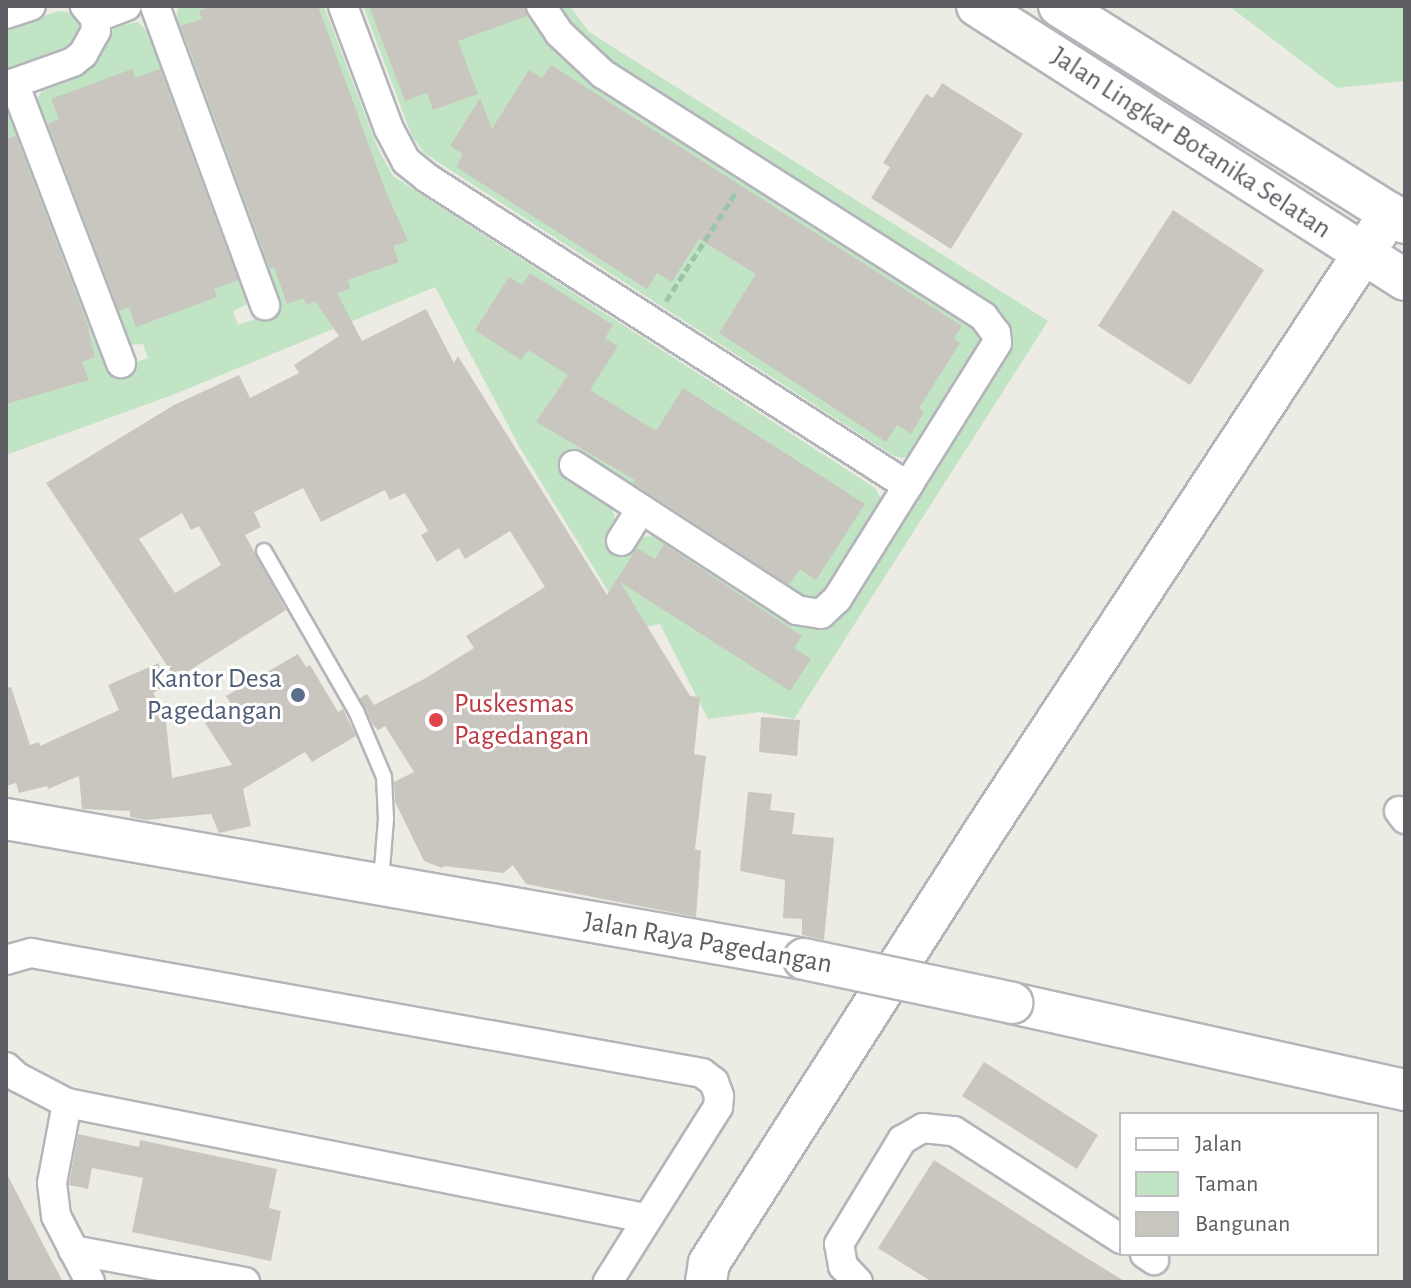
<!DOCTYPE html>
<html>
<head>
<meta charset="utf-8">
<style>
	body { margin:0 }
	#map { position:relative; width:1411px; height:1288px; overflow:hidden; background:#edece4; font-family:"Alegreya Sans",sans-serif }
	div>[style] { position:absolute }
	.green>* { inset:0; background:#c1e4c4 }
	.building>* { inset:0; background:#c9c6c0 }
	.path>* { height:5px; margin-top:-2.5px; transform-origin:0; background:repeating-linear-gradient(90deg,#9bc4aa 0 8px,transparent 0 12px) }
	.roads { filter:drop-shadow(2px 0 #b4b5ba) drop-shadow(-2px 0 #b4b5ba) drop-shadow(0 2px #b4b5ba) drop-shadow(0 -2px #b4b5ba) }
	.lane>* { height:14px; margin:-7px; padding:0 7px; transform-origin:7px; border-radius:7px; background:#fff }
	.street>* { height:28px; margin:-14px; padding:0 14px; transform-origin:14px; border-radius:14px; background:#fff }
	.secondary>* { height:40px; margin:-20px; padding:0 20px; transform-origin:20px; border-radius:20px; background:#fff }
	.bridges { filter:drop-shadow(2px 0 #b5b7bd) drop-shadow(-2px 0 #b5b7bd) drop-shadow(0 2px #b5b7bd) drop-shadow(0 -2px #b5b7bd) }
	.secondary-bridge>* { height:40px; margin:-20px; padding:0 20px; transform-origin:20px; border-radius:20px; background:#fff }
	.dots>* { width:22px; height:22px; translate:-50% -50%; box-sizing:border-box; border:4px solid #fff; border-radius:50% }
	span { translate:-50% -50%; white-space:nowrap; text-align:center; line-height:1.15; -webkit-text-stroke:6px #fff; paint-order:stroke }
	.street-label { font-size:28px; color:#5c5e63 }
	.service-label { font-size:28px; color:#4e5e75 }
	.right { translate:-100% -50%; text-align:right }
	.health-label { font-size:28px; color:#be3a42 }
	.left { translate:0 -50%; text-align:left }
	.frame { position:absolute; inset:0; border:8px solid #5c5e63; pointer-events:none }
	.legend { position:absolute; left:1119px; top:1112px; width:260px; height:144px; box-sizing:border-box; background:#fff; border:2px solid #bebfc1; margin:0; padding:10px 14px; list-style:none; font-size:24px; color:#5c5e63 }
	.legend li { display:flex; align-items:center; gap:16px; height:40px }
	.legend b { width:40px; border:2px solid #bebfc1 }
</style>
</head>
<body>
<div id="map">
	<div class="green">
		<div style="clip-path:polygon(178px 6px,324px 6px,378px 149px,393px 176px,875px 488px,881px 498px,880px 509px,827px 591px,814px 599px,801px 596px,575px 450px,560px 472px,612px 508px,616px 523px,640px 537px,656px 536px,801px 626px,828px 624px,848px 608px,1006px 360px,1010px 339px,1008px 327px,993px 306px,609px 62px,573px 30px,555px 6px,570px 6px,589px 32px,1048px 321px,794px 719px,760px 712px,708px 719px,660px 624px,632px 630px,520px 448px,435px 287px,170px 396px,6px 455px,6px 107px,15px 118px,110px 372px,148px 358px,143px 344px,127px 345px,36px 101px,46px 84px,106px 37px,114px 27px,138px 22px,149px 33px,248px 297px,246px 305px,233px 311px,238px 325px,282px 309px,176px 24px)"></div>
		<div style="clip-path:polygon(363px 6px,525px 6px,554px 52px,594px 85px,976px 329px,982px 341px,913px 455px,902px 458px,892px 455px,424px 153px,412px 136px)"></div>
		<div style="clip-path:polygon(1229px 6px,1405px 6px,1405px 81px,1337px 88px)"></div>
		<div style="clip-path:polygon(58px 11px,69px 12px,80px 23px,81px 30px,72px 49px,6px 73px,6px 30px)"></div>
	</div>
	<div class="building">
		<div style="clip-path:polygon(evenodd,213px 6px,318px 6px,386px 192px,408px 241px,393px 246px,399px 262px,348px 280px,350px 289px,337px 293px,362px 341px,426px 309px,454px 363px,458px 356px,607px 595px,637px 548px,655px 559px,664px 544px,802px 636px,794px 648px,811px 659px,790px 691px,620px 582px,690px 696px,700px 697px,694px 754px,706px 756px,695px 849px,701px 851px,696px 917px,526px 884px,513px 865px,503px 873px,444px 866px,442px 868px,424px 861px,395px 802px,394px 782px,414px 772px,385px 726px,378px 730px,373px 725px,360px 698px,367px 694px,374px 705px,424px 679px,474px 648px,466px 636px,545px 587px,510px 531px,465px 559px,459px 548px,437px 562px,421px 535px,428px 531px,405px 493px,390px 500px,385px 490px,321px 522px,303px 488px,254px 512px,261px 527px,245px 535px,286px 610px,176px 679px,46px 483px,174px 405px,239px 375px,250px 398px,299px 373px,294px 365px,339px 336px,315px 301px,306px 305px,304px 298px,287px 304px,274px 267px,270px 269px,181px 26px,202px 19px,199px 11px,213px 6px,182px 513px,191px 530px,199px 526px,221px 565px,175px 593px,139px 539px,182px 513px)"></div>
		<div style="clip-path:polygon(369px 6px,524px 6px,527px 16px,458px 41px,478px 94px,433px 110px,427px 93px,405px 101px)"></div>
		<div style="clip-path:polygon(551px 65px,962px 326px,954px 339px,960px 343px,919px 408px,924px 412px,911px 434px,897px 425px,886px 442px,719px 333px,756px 274px,699px 239px,672px 282px,657px 273px,647px 289px,456px 167px,463px 154px,450px 146px,480px 98px,492px 129px,529px 70px,542px 78px)"></div>
		<div style="clip-path:polygon(132px 69px,135px 78px,160px 69px,238px 280px,214px 289px,217px 297px,136px 327px,129px 307px,119px 311px,48px 124px,59px 119px,51px 99px)"></div>
		<div style="clip-path:polygon(942px 83px,1023px 134px,951px 249px,871px 198px,890px 167px,883px 163px,926px 94px,933px 98px)"></div>
		<div style="clip-path:polygon(16px 136px,87px 323px,95px 357px,82px 362px,89px 380px,6px 404px,6px 139px)"></div>
		<div style="clip-path:polygon(1173px 210px,1264px 270px,1190px 385px,1098px 326px)"></div>
		<div style="clip-path:polygon(530px 273px,613px 325px,605px 338px,618px 346px,590px 390px,656px 431px,683px 388px,865px 504px,816px 580px,800px 569px,789px 585px,633px 483px,635px 480px,536px 422px,568px 375px,528px 350px,521px 360px,475px 330px,509px 277px,522px 285px)"></div>
		<div style="clip-path:polygon(298px 654px,306px 667px,310px 665px,338px 712px,343px 709px,356px 736px,312px 762px,305px 752px,243px 789px,251px 826px,219px 833px,211px 814px,146px 820px,130px 817px,130px 811px,82px 809px,79px 776px,48px 789px,47px 786px,19px 793px,16px 783px,6px 786px,6px 688px,11px 687px,30px 745px,39px 742px,40px 746px,119px 710px,108px 685px,159px 663px,162px 687px,153px 693px,165px 712px,172px 778px,232px 765px,205px 723px,233px 707px,226px 696px)"></div>
		<div style="clip-path:polygon(761px 717px,800px 720px,797px 756px,759px 752px)"></div>
		<div style="clip-path:polygon(748px 792px,772px 794px,770px 810px,795px 813px,792px 834px,834px 838px,824px 940px,802px 935px,802px 919px,783px 918px,785px 880px,740px 871px)"></div>
		<div style="clip-path:polygon(984px 1062px,1098px 1135px,1077px 1169px,962px 1096px)"></div>
		<div style="clip-path:polygon(78px 1134px,139px 1147px,140px 1140px,277px 1169px,269px 1208px,281px 1211px,271px 1261px,132px 1232px,143px 1178px,92px 1168px,88px 1189px,69px 1185px)"></div>
		<div style="clip-path:polygon(934px 1160px,1077px 1252px,1126px 1282px,932px 1282px,878px 1248px)"></div>
		<div style="clip-path:polygon(6px 1172px,44px 1246px,63px 1282px,6px 1282px)"></div>
	</div>
	<div class="path">
		<div style="left:666px;top:301px;width:130px;rotate:-57.3deg"></div>
	</div>
	<div class="roads">
		<div class="lane">
			<div style="left:264px;top:551px;width:185px;rotate:60.1deg"></div>
			<div style="left:356px;top:711px;width:72px;rotate:67deg"></div>
			<div style="left:384px;top:777px;width:42px;rotate:87.3deg"></div>
			<div style="left:386px;top:819px;width:62px;rotate:94.6deg"></div>
		</div>
		<div class="street">
			<div style="left:155px;top:6px;width:319px;rotate:69.8deg"></div>
			<div style="left:343px;top:6px;width:131px;rotate:69.5deg"></div>
			<div style="left:389px;top:129px;width:36px;rotate:62deg"></div>
			<div style="left:406px;top:161px;width:27px;rotate:39deg"></div>
			<div style="left:427px;top:178px;width:571px;rotate:32.63deg"></div>
			<div style="left:541px;top:6px;width:32px;rotate:56deg"></div>
			<div style="left:559px;top:33px;width:60px;rotate:43deg"></div>
			<div style="left:603px;top:74px;width:451px;rotate:32.5deg"></div>
			<div style="left:983px;top:316px;width:21px;rotate:53deg"></div>
			<div style="left:996px;top:333px;width:10px;rotate:84deg"></div>
			<div style="left:997px;top:343px;width:302px;rotate:122deg"></div>
			<div style="left:837px;top:599px;width:22px;rotate:137deg"></div>
			<div style="left:821px;top:614px;width:24px;rotate:-171deg"></div>
			<div style="left:797px;top:610px;width:266px;rotate:-147deg"></div>
			<div style="left:6px;top:14px;width:26px;rotate:-18deg"></div>
			<div style="left:95px;top:18px;width:34px;rotate:-21deg"></div>
			<div style="left:14px;top:83px;width:300px;rotate:69.1deg"></div>
			<div style="left:6px;top:86px;width:71px;rotate:-19.7deg"></div>
			<div style="left:73px;top:62px;width:13px;rotate:-39deg"></div>
			<div style="left:83px;top:54px;width:26px;rotate:-61deg"></div>
			<div style="left:96px;top:31px;width:13px;rotate:-94deg"></div>
			<div style="left:95px;top:18px;width:16px;rotate:-130deg"></div>
			<div style="left:621px;top:541px;width:38px;rotate:-58deg"></div>
			<div style="left:1399px;top:811px;width:10px;rotate:53deg"></div>
			<div style="left:6px;top:960px;width:26px;rotate:-16deg"></div>
			<div style="left:31px;top:953px;width:682px;rotate:10.14deg"></div>
			<div style="left:702px;top:1073px;width:15px;rotate:37deg"></div>
			<div style="left:714px;top:1082px;width:15px;rotate:70deg"></div>
			<div style="left:719px;top:1096px;width:11px;rotate:95deg"></div>
			<div style="left:718px;top:1107px;width:207px;rotate:122.2deg"></div>
			<div style="left:6px;top:1067px;width:15px;rotate:42deg"></div>
			<div style="left:17px;top:1077px;width:56px;rotate:27.5deg"></div>
			<div style="left:67px;top:1103px;width:589px;rotate:11.25deg"></div>
			<div style="left:67px;top:1103px;width:81px;rotate:100.6deg"></div>
			<div style="left:52px;top:1183px;width:33px;rotate:83deg"></div>
			<div style="left:56px;top:1216px;width:74px;rotate:62.7deg"></div>
			<div style="left:73px;top:1250px;width:175px;rotate:10.5deg"></div>
			<div style="left:1145px;top:1254px;width:11px;rotate:34deg"></div>
			<div style="left:858px;top:1282px;width:22px;rotate:-133deg"></div>
			<div style="left:843px;top:1266px;width:22px;rotate:-100deg"></div>
			<div style="left:839px;top:1244px;width:122px;rotate:-58.8deg"></div>
			<div style="left:902px;top:1140px;width:24px;rotate:-30deg"></div>
			<div style="left:923px;top:1128px;width:31px;rotate:6deg"></div>
			<div style="left:954px;top:1131px;width:199px;rotate:32.9deg"></div>
		</div>
		<div class="secondary">
			<div style="left:977px;top:6px;width:508px;rotate:32.63deg"></div>
			<div style="left:1059px;top:6px;width:408px;rotate:32.1deg"></div>
			<div style="left:6px;top:819px;width:810px;rotate:9.95deg"></div>
			<div style="left:1012px;top:1003px;width:403px;rotate:12.5deg"></div>
			<div style="left:706px;top:1282px;width:19px;rotate:-81deg"></div>
			<div style="left:709px;top:1263px;width:513px;rotate:-57.49deg"></div>
			<div style="left:985px;top:830px;width:738px;rotate:-56.72deg"></div>
		</div>
	</div>
	<div class="bridges">
		<div class="secondary-bridge">
			<div style="left:804px;top:959px;width:213px;rotate:11.9deg"></div>
		</div>
	</div>
	<div class="dots">
		<div style="left:298px;top:695px;background:#5c6f8a"></div>
		<div style="left:436px;top:720px;background:#e0444e"></div>
	</div>
	<div class="street-label">
		<span style="left:1191px;top:143px;rotate:33deg">Jalan Lingkar Botanika Selatan</span>
		<span style="left:708px;top:943px;rotate:10deg">Jalan Raya Pagedangan</span>
	</div>
	<div class="service-label">
		<span class="right" style="left:282px;top:695px">Kantor Desa<br>Pagedangan</span>
	</div>
	<div class="health-label">
		<span class="left" style="left:454px;top:720px">Puskesmas<br>Pagedangan</span>
	</div>
	<div class="frame"></div>
	<ul class="legend">
	<li><b style="height:10px;background:#fff"></b>Jalan</li>
	<li><b style="height:22px;background:#c1e4c4"></b>Taman</li>
	<li><b style="height:22px;background:#c9c6c0"></b>Bangunan</li>
	</ul>
</div>
</body>
</html>
